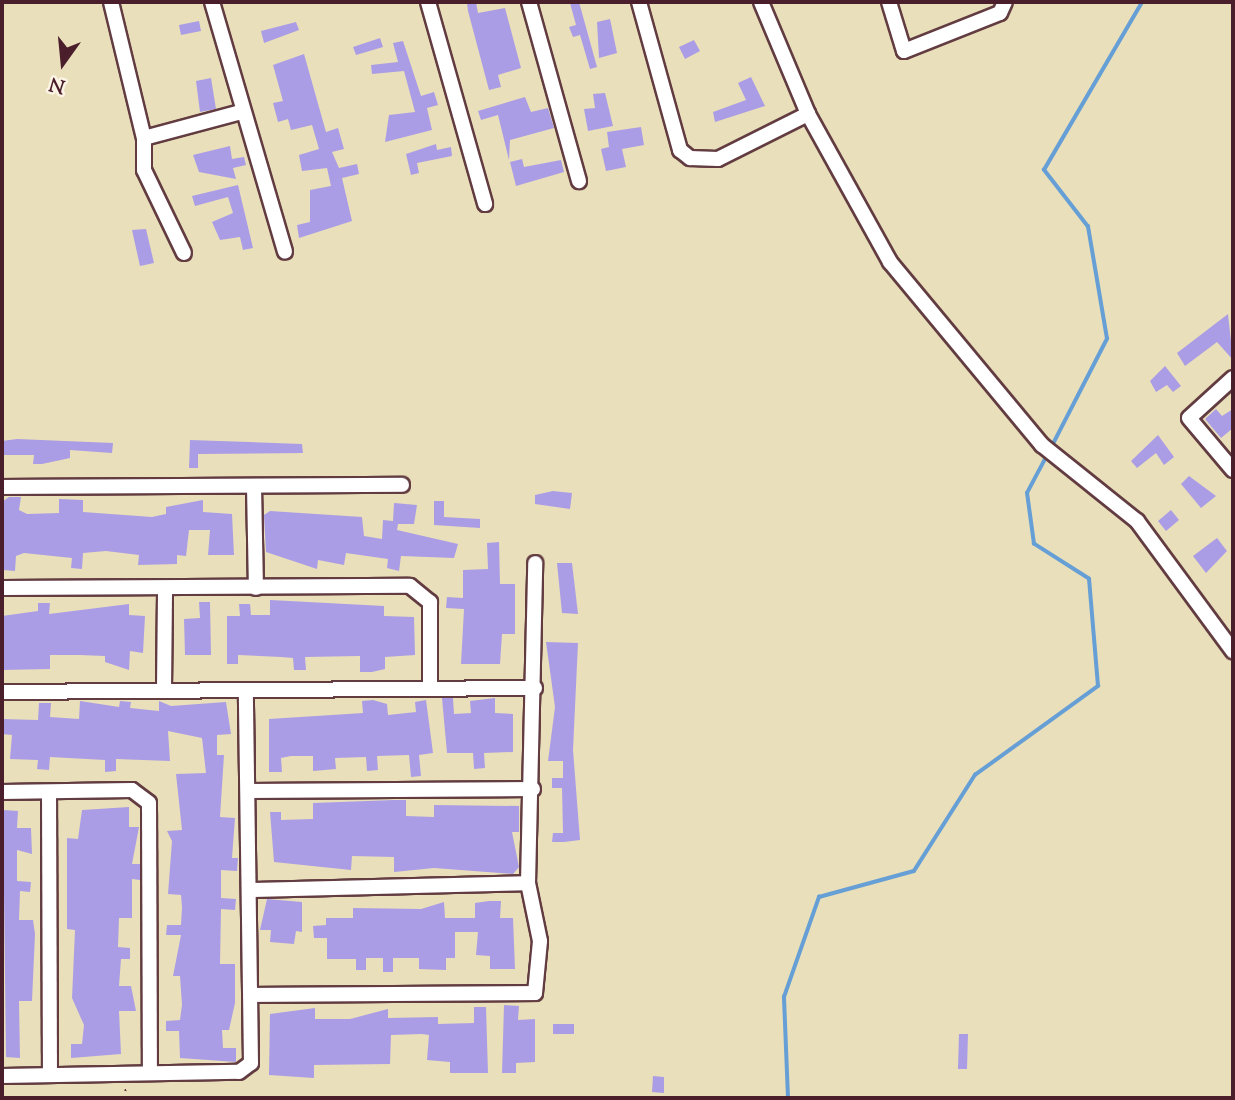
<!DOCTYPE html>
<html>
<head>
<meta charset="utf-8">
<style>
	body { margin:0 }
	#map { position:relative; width:1235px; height:1100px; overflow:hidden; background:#e9dfbb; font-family:"Sorts Mill Goudy",serif }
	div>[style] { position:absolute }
	.stream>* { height:3.5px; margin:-1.75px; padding:0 1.75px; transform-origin:1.75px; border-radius:1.75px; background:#669fd5 }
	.building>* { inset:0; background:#ab9de5 }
	.path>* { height:2px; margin-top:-1px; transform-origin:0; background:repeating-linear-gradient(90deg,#623c41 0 2px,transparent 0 7px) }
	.roads { filter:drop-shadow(2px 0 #623c41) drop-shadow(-2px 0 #623c41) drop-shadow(0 2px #623c41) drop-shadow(0 -2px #623c41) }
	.street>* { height:14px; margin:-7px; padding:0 7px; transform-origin:7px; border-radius:7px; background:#fff }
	span { translate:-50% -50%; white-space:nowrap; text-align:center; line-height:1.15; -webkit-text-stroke:5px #fcf5e5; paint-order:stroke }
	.frame { position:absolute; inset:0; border:4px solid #4a1f2b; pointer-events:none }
	.north { position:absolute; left:28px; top:28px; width:70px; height:70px; -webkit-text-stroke:5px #fcf5e5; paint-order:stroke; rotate:195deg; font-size:19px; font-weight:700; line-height:28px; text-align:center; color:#4a1f2b }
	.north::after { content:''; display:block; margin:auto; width:24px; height:32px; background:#4a1f2b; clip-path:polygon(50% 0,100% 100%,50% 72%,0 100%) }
</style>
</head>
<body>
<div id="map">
	<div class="stream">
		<div style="left:1054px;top:442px;width:116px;rotate:-62.8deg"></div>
		<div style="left:1107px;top:339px;width:114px;rotate:-99.6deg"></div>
		<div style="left:1088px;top:227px;width:72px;rotate:-127.7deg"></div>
		<div style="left:1044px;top:170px;width:194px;rotate:-59.7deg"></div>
		<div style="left:788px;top:1098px;width:101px;rotate:-92.3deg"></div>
		<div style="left:784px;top:997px;width:106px;rotate:-70.7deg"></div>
		<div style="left:819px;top:897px;width:98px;rotate:-15.3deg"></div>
		<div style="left:914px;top:871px;width:114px;rotate:-57.6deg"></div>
		<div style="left:975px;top:775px;width:152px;rotate:-35.9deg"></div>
		<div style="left:1098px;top:686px;width:107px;rotate:-94.8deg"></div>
		<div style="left:1089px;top:579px;width:65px;rotate:-147.5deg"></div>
		<div style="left:1034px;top:544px;width:51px;rotate:-97.8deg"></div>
		<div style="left:1027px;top:493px;width:38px;rotate:-62deg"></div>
	</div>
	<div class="building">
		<div style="clip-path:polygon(476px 2px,478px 13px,505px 8px,521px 68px,498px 75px,501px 87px,489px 90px,468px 11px,467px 3px)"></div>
		<div style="clip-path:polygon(579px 2px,597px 67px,590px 69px,580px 35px,573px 37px,569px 27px,576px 25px,570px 3px)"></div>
		<div style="clip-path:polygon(610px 19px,617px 53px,599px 58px,597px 22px)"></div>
		<div style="clip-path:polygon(199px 21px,201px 31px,181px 35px,179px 25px)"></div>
		<div style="clip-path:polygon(296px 22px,299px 30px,264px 43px,261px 31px)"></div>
		<div style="clip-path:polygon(380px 38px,383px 47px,356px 55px,353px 47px)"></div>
		<div style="clip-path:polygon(694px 40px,700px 51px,685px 59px,679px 47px)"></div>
		<div style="clip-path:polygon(403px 41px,421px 96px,434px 92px,438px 105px,427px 108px,432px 130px,385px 142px,389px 115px,415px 112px,404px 71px,372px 74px,371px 65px,398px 62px,393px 43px)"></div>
		<div style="clip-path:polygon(304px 54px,326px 132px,338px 128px,344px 149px,332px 152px,339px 168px,357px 164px,359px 174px,342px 178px,352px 221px,299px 238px,297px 225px,310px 222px,310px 190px,331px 186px,327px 168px,302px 171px,299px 155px,319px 149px,312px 125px,291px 130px,288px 119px,278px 122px,273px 103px,283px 101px,273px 65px)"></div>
		<div style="clip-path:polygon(751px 77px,765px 106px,715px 122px,713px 112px,746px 100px,738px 83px)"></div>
		<div style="clip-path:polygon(211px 78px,216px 109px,200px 112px,196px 81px)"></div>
		<div style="clip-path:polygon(605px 93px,613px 126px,588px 131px,584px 109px,595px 108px,593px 94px)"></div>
		<div style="clip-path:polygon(525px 97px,531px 112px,548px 108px,554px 128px,510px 140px,509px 160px,498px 115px,481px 120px,478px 111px)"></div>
		<div style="clip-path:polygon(641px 127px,644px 145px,622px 149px,626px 167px,606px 171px,601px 149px,609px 147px,607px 132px)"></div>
		<div style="clip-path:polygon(436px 144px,437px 150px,451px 147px,452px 156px,417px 163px,419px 173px,411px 175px,406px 154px)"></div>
		<div style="clip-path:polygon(230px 146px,232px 159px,244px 157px,246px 165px,233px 168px,236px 179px,199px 172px,193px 155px)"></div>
		<div style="clip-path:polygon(522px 159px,524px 167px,561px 160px,564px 172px,516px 186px,510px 162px)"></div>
		<div style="clip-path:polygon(238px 185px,253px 248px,243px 250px,240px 237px,220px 240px,212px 222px,233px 213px,228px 197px,195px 206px,192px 196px)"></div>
		<div style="clip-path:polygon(146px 229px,154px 263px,140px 266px,132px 230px)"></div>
		<div style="clip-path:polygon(1228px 314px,1233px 360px,1217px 342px,1185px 366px,1177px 353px)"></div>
		<div style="clip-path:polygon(1165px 366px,1181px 386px,1173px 392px,1167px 385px,1156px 392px,1150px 381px)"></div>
		<div style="clip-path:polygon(1216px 409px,1222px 416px,1233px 409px,1233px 428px,1221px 438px,1205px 419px)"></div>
		<div style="clip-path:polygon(1158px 435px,1174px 457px,1164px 465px,1156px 453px,1137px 468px,1131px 461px)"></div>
		<div style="clip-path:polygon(190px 440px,302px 444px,303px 453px,198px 454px,198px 468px,189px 468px)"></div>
		<div style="clip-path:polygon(2px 441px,17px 439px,113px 443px,112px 453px,70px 450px,70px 458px,42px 464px,33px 464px,34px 455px,2px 455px)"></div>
		<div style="clip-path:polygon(1189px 476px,1216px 496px,1201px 508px,1181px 484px)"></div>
		<div style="clip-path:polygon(553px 491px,572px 493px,570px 509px,535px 504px,535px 495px)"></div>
		<div style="clip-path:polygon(9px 497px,21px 497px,19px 510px,27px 514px,59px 513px,59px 499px,83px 500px,83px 512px,152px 517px,166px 514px,166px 507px,203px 500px,203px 512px,232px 514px,234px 555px,208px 555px,210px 530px,189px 530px,186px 556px,177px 555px,177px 564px,138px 565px,139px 555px,106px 551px,83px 553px,82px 569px,71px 568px,72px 558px,24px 553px,16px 556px,15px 571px,3px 570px,2px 502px)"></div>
		<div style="clip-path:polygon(434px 501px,444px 501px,444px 517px,480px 519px,480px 528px,434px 525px)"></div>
		<div style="clip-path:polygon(394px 503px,417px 505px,414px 524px,398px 524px,397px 530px,458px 544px,454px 558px,401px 556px,399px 571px,387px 568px,388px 559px,346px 553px,344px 565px,318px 560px,317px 569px,266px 552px,264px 515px,270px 511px,362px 517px,364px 536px,382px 539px,383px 520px,393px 521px)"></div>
		<div style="clip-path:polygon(1171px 510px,1179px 520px,1166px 531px,1158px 521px)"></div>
		<div style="clip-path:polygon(1217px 538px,1227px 551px,1206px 573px,1193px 556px)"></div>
		<div style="clip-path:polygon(499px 542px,500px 584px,515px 584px,515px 634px,502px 634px,500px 664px,461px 664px,464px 609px,446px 608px,447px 597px,463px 598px,463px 570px,488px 569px,487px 543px)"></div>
		<div style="clip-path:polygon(557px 563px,572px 563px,578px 614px,562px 613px)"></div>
		<div style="clip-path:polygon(270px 600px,384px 606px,384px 616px,414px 617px,415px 655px,385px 657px,385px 669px,372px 672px,360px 672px,360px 656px,305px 657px,306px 670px,294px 670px,293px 658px,281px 657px,238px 655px,238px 664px,227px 664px,227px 616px,240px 616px,239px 604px,250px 604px,251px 615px,270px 615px)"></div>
		<div style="clip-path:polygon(199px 602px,210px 602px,211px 655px,185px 655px,184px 619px,200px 618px)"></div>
		<div style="clip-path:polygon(38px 603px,50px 603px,49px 614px,129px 604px,129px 615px,145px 616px,143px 653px,130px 651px,129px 670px,105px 662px,105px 656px,79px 655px,50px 655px,50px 669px,2px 670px,2px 616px,38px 611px)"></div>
		<div style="clip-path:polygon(546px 642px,578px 643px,573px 750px,580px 840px,564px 842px,552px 842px,553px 833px,563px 833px,562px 788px,552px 788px,552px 778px,563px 778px,563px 761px,548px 761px,555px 707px)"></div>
		<div style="clip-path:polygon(442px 698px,453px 698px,454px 714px,471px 713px,470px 701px,495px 698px,495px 713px,513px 714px,513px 752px,484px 753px,485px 768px,474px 769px,473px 753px,447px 753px)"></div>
		<div style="clip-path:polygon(373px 700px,387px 704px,388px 715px,416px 712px,415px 702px,426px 700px,433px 753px,419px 755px,421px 776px,411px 777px,409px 755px,377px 756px,378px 770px,367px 771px,366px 757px,335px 758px,336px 769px,313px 771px,313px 756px,291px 756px,281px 758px,282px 772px,269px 772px,269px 719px,363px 713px,362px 701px)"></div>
		<div style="clip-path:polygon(80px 701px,119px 707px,120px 701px,131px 702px,130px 708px,159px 711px,159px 701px,171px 706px,226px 702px,231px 734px,217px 735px,217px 755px,224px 755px,220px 817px,235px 818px,232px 858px,238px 858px,237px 871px,221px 870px,221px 898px,236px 899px,235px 910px,221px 909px,220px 964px,235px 964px,235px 1003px,229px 1030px,222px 1030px,223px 1048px,236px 1048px,236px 1062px,180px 1058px,179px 1031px,166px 1031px,166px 1021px,180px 1020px,182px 1005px,180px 976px,173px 976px,181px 935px,166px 935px,167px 925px,181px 925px,182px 907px,181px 895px,168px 894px,172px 841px,167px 831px,182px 830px,176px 774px,206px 773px,202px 738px,168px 731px,170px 761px,116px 759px,116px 771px,105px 772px,105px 760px,50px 757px,49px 770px,37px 769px,38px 760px,10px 759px,12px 735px,2px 734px,2px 719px,38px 720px,39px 703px,51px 703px,50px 717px,79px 719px)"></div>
		<div style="clip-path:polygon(394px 800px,406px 800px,406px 816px,434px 817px,434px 805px,519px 806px,519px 832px,512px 832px,519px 867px,513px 874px,434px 868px,394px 872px,394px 857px,352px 856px,351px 870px,274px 862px,270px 812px,281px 812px,281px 820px,313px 819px,313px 803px)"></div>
		<div style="clip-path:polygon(129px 807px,129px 827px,139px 827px,132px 864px,140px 864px,140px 880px,132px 879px,132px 918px,119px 918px,118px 947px,130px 948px,130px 959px,121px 959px,119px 986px,131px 986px,136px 1011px,119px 1011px,121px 1054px,71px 1058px,71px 1044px,82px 1044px,84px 1025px,72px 998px,75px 930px,67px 929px,67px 838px,78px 839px,82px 810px)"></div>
		<div style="clip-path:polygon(3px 810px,18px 811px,17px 828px,31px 828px,32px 854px,17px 850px,17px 881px,31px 882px,30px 892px,20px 891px,19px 920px,33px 920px,35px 934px,32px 1001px,19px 1001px,20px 1058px,6px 1057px)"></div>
		<div style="clip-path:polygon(267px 899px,302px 902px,302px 932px,296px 931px,294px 944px,270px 942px,271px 930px,260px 930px)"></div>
		<div style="clip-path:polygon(489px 901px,501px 901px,500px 918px,513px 918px,515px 969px,490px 969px,490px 956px,476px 955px,478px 932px,455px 932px,455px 958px,446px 958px,446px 970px,419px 969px,419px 958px,393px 958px,393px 972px,383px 972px,383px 958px,366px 958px,366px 970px,356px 970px,356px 959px,327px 959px,327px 938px,314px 938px,313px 926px,326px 925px,326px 918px,353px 918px,353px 908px,421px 909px,444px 902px,445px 918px,475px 918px,475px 903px)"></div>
		<div style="clip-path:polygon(504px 1005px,519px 1006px,518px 1020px,535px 1019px,535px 1062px,516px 1063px,516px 1073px,502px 1073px)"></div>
		<div style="clip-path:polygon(474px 1007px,486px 1007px,488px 1073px,450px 1073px,450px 1062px,427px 1060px,429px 1035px,422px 1034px,391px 1035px,390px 1064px,314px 1065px,314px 1078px,269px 1075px,270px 1014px,315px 1008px,315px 1019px,350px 1019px,388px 1009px,388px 1018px,438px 1017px,438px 1024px,474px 1023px)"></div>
		<div style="clip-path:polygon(553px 1024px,574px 1024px,574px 1034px,553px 1034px)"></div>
		<div style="clip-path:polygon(959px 1034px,968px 1034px,967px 1069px,958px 1069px)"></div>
		<div style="clip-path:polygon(653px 1076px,664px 1077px,664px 1093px,652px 1092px)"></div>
	</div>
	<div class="path">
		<div style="left:123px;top:1098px;width:13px;rotate:-72deg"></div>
	</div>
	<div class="roads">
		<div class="street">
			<div style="left:111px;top:2px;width:140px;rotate:76.4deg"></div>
			<div style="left:144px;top:138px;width:32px;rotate:90deg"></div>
			<div style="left:144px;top:170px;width:92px;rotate:64.3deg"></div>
			<div style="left:212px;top:2px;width:260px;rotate:73.7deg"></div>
			<div style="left:428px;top:2px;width:210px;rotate:74.2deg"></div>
			<div style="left:529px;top:2px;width:186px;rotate:74.4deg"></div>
			<div style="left:639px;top:2px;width:154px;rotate:74.5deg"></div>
			<div style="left:680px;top:150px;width:13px;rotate:39deg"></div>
			<div style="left:690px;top:158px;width:28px;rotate:2deg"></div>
			<div style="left:718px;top:159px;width:101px;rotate:-26.6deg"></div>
			<div style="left:761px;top:2px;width:121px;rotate:67.2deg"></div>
			<div style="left:808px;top:114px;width:169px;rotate:61deg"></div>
			<div style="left:890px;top:262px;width:238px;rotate:50.3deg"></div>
			<div style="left:1042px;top:445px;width:122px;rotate:38.7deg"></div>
			<div style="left:1137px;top:521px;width:162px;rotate:53.6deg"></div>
			<div style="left:889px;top:2px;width:51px;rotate:73deg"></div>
			<div style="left:904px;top:51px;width:103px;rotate:-21.6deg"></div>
			<div style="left:1000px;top:13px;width:12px;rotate:-66deg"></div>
			<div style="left:144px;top:138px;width:100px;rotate:-15deg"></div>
			<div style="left:1233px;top:378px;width:59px;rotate:137.7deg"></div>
			<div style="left:1189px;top:418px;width:68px;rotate:49.8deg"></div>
			<div style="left:254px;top:486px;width:102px;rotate:88.9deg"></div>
			<div style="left:2px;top:487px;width:400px;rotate:-0.3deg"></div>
			<div style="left:2px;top:588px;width:408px;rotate:-0.3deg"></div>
			<div style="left:410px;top:586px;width:26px;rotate:39deg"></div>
			<div style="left:430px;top:602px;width:85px;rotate:90deg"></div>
			<div style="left:164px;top:689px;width:99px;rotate:-89.4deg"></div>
			<div style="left:2px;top:692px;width:533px;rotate:-0.43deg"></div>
			<div style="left:248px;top:791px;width:285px;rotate:-0.4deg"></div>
			<div style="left:2px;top:792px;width:130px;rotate:-0.9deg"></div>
			<div style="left:132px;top:790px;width:21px;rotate:37deg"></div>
			<div style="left:149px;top:803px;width:270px;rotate:89.8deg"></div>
			<div style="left:49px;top:792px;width:282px;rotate:89.8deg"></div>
			<div style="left:250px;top:890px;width:278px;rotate:-1.4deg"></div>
			<div style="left:528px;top:883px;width:320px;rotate:-88.7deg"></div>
			<div style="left:251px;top:995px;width:284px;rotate:-0.4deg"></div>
			<div style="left:535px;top:993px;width:52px;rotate:-84.5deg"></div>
			<div style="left:540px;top:941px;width:59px;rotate:-101.7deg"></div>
			<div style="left:2px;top:1076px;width:237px;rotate:-1deg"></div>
			<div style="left:239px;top:1072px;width:15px;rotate:-37deg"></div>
			<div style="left:251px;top:1063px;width:373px;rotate:-90.8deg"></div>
		</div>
	</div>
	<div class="frame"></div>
	<div class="north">N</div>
</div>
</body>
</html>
